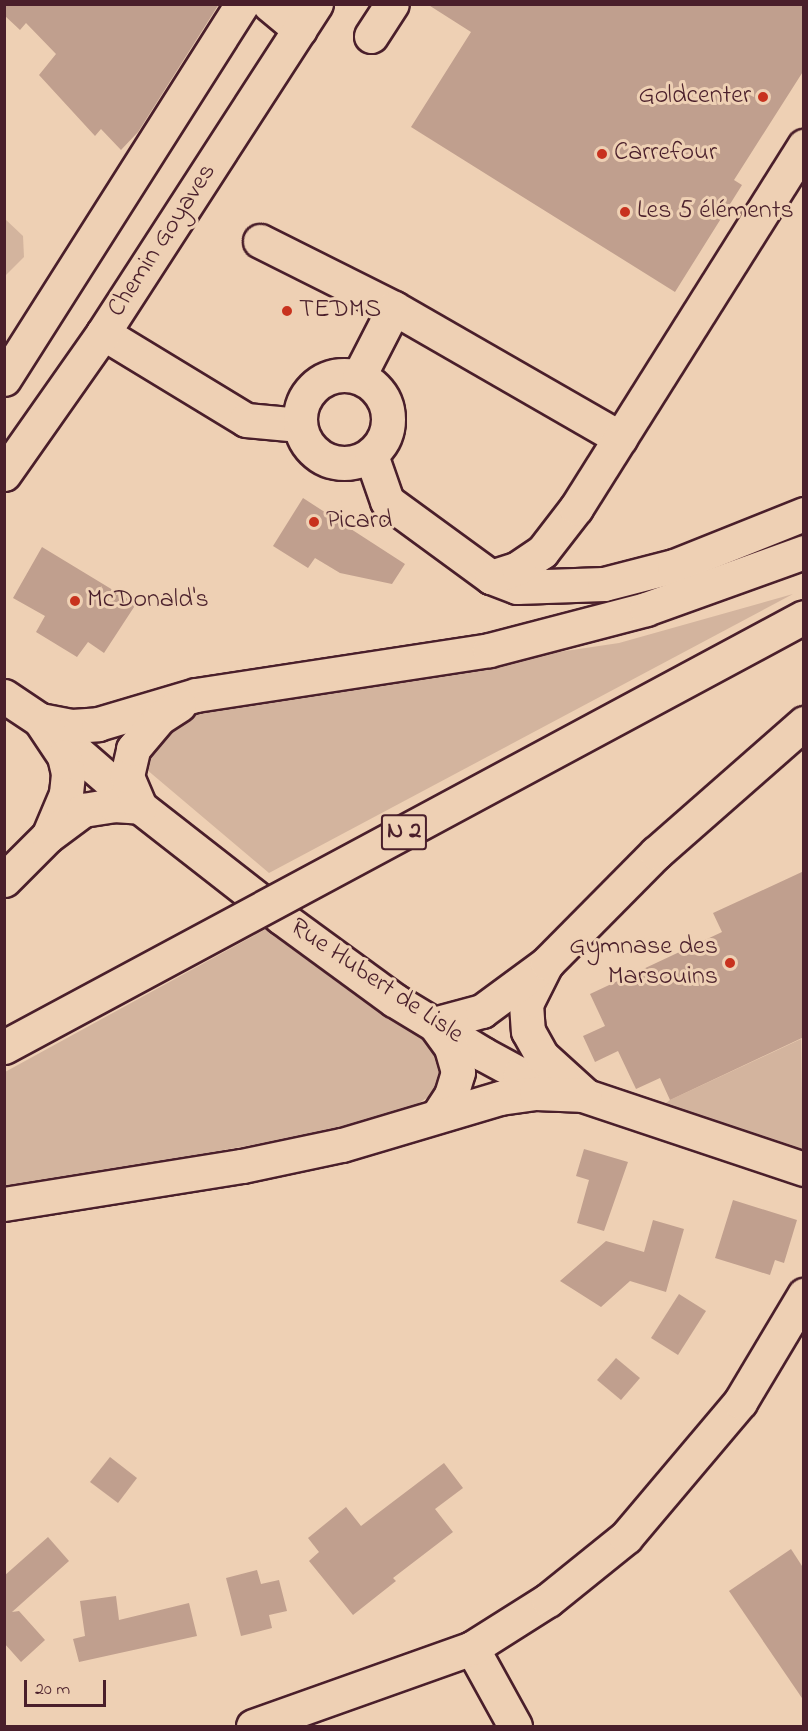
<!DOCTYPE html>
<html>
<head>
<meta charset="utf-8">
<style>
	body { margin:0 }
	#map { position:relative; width:808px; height:1731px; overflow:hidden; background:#eed0b4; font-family:"Indie Flower",sans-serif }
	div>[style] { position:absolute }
	.green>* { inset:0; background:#d3b49e }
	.building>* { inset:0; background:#c09f8e }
	.roads { filter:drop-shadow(2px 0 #4a1f2b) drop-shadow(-2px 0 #4a1f2b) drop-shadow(0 2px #4a1f2b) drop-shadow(0 -2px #4a1f2b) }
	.minor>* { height:33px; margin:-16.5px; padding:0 16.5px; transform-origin:16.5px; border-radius:16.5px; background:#eed0b4 }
	.minor>.ring { margin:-16.5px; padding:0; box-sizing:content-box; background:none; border:33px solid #eed0b4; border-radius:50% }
	.highway>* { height:33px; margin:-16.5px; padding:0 16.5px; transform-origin:16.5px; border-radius:16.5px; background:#eed0b4 }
	.bridges { filter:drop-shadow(2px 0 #4a1f2b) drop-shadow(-2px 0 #4a1f2b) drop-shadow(0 2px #4a1f2b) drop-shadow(0 -2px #4a1f2b) }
	.highway-bridge>* { height:33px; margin:-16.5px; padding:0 16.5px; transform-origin:16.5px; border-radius:16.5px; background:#eed0b4 }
	.dots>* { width:16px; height:16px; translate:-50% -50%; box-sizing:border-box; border:3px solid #eed0b4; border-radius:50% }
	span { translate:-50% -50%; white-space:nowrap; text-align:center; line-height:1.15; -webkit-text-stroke:6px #eed0b4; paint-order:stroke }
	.shield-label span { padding:2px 4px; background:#eed0b4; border:2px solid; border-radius:4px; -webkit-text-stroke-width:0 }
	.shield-label { font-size:24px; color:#4a1f2b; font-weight:700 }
	.poi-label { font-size:26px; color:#4a1f2b }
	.right { translate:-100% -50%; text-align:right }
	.left { translate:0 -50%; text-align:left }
	.street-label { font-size:26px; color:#4a1f2b }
	.frame { position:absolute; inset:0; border:6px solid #4a1f2b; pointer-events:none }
	.scale { position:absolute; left:24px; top:1680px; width:82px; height:27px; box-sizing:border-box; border:3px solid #4a1f2b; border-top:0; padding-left:8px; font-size:18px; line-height:21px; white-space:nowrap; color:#4a1f2b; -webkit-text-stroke:4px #eed0b4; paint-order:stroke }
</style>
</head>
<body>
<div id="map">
	<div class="green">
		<div style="clip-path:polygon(4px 218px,23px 236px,24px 257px,5px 276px)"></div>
		<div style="clip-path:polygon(793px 594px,269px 873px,146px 769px,157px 743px,178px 721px,207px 704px,619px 643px)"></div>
		<div style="clip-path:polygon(266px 929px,385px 1015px,432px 1044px,449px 1071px,433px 1094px,400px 1115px,308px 1135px,5px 1189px,5px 1072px)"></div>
		<div style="clip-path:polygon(801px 1039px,803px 1160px,652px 1114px,670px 1100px)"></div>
	</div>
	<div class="building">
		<div style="clip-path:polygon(4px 4px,219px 4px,138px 132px,121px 150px,101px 129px,95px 136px,39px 75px,56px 54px,26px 23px,20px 30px,4px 15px)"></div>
		<div style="clip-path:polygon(427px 4px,804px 4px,804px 70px,734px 180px,742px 185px,675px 292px,411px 127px,471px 32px)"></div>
		<div style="clip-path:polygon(303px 498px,405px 564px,392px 584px,340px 573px,315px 558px,308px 568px,273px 546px)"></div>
		<div style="clip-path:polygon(42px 547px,136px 604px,104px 653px,88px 642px,77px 657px,36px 632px,45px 616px,13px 598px)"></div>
		<div style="clip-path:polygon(804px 871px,804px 1037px,670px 1100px,660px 1078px,636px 1089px,618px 1051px,595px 1062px,583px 1036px,605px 1026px,590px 994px,722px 932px,713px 913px)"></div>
		<div style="clip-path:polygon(584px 1149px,628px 1162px,604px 1231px,577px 1223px,589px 1180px,576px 1176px)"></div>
		<div style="clip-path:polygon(733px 1200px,797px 1220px,784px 1263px,775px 1260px,770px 1275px,715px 1258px)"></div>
		<div style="clip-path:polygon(653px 1220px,684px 1229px,666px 1292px,630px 1281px,601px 1307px,560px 1281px,606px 1241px,644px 1252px)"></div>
		<div style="clip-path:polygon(679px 1294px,706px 1311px,678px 1355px,651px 1338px)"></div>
		<div style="clip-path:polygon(616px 1358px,640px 1378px,621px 1400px,597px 1380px)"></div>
		<div style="clip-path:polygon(110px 1457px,137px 1478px,118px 1503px,90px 1482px)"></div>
		<div style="clip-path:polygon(444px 1463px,463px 1488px,435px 1509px,453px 1532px,393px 1578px,396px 1581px,353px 1615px,309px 1561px,319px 1552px,308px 1538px,346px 1507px,361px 1526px)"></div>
		<div style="clip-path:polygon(48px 1537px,69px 1561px,12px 1612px,19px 1611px,45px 1640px,21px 1662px,4px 1643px,4px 1576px)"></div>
		<div style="clip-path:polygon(791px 1549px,804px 1569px,804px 1701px,729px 1591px)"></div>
		<div style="clip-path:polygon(257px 1570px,261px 1584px,279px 1580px,287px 1611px,269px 1615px,272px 1628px,241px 1636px,226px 1578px)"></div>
		<div style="clip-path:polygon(116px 1596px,119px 1620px,189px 1603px,197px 1636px,79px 1662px,73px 1639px,85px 1636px,80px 1601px)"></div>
	</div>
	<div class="roads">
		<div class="minor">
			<div style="left:269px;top:4px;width:40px;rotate:40deg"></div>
			<div style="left:371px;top:36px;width:38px;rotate:-57deg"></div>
			<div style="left:260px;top:241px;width:150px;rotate:26.6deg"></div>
			<div style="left:394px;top:308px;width:261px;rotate:29.9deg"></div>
			<div style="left:103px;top:333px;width:167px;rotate:31.3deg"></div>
			<div style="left:246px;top:420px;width:54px;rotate:5.3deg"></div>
			<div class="ring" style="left:300px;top:375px;width:55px;height:55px"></div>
			<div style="left:359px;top:376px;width:76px;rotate:-62.8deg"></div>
			<div style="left:4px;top:379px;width:444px;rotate:-57.6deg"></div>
			<div style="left:371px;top:455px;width:49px;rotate:70.8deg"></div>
			<div style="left:387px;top:501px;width:129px;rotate:36.2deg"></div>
			<div style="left:491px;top:577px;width:28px;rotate:21deg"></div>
			<div style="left:517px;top:587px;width:87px;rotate:-2deg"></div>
			<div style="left:604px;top:584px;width:72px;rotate:-14.4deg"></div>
			<div style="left:674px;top:566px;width:140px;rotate:-21.8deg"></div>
			<div style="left:4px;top:474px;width:172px;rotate:-54.9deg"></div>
			<div style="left:103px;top:333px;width:392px;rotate:-57.1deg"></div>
			<div style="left:491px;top:577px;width:28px;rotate:-18deg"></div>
			<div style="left:518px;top:568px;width:29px;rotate:-34deg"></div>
			<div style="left:542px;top:552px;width:56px;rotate:-52.3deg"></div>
			<div style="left:576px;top:508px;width:428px;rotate:-57.8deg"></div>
			<div style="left:4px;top:696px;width:43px;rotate:33.7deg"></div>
			<div style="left:40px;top:720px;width:133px;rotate:41deg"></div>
			<div style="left:140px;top:807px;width:180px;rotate:38deg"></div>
			<div style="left:282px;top:918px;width:139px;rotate:36.2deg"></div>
			<div style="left:394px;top:1000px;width:104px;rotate:31.2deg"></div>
			<div style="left:483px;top:1054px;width:42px;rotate:28.4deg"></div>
			<div style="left:520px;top:1074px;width:299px;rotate:18.5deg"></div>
			<div style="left:472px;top:1648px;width:89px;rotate:61.1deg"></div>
			<div style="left:253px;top:1726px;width:232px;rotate:-19.6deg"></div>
			<div style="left:472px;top:1648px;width:90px;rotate:-32.3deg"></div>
			<div style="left:548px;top:1600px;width:100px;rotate:-38.9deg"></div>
			<div style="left:626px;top:1537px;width:177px;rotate:-49.8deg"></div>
			<div style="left:740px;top:1402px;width:125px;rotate:-59.1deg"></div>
		</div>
		<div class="highway">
			<div style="left:40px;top:720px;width:33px;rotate:11deg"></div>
			<div style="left:72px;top:726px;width:26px;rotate:-4deg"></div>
			<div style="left:98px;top:724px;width:102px;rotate:-16.5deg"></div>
			<div style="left:196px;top:695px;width:296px;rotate:-8.7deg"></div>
			<div style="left:489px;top:650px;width:162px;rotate:-14.6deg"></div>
			<div style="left:646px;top:609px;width:168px;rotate:-19.8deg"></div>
			<div style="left:40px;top:720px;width:43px;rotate:56.3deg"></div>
			<div style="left:64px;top:756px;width:18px;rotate:77deg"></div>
			<div style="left:68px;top:774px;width:20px;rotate:96deg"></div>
			<div style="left:66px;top:794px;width:43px;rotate:113deg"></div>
			<div style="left:4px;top:880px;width:62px;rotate:-45deg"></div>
			<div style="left:48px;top:836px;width:44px;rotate:-36.6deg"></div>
			<div style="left:83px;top:810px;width:31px;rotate:-9deg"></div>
			<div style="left:114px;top:805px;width:26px;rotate:4deg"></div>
			<div style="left:140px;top:807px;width:34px;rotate:-113deg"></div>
			<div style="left:127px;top:776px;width:28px;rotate:-77deg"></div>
			<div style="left:133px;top:749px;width:40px;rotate:-50deg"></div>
			<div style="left:159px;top:718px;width:24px;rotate:-33deg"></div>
			<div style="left:545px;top:966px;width:42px;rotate:116.6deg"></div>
			<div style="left:526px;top:1004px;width:27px;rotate:86deg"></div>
			<div style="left:528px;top:1031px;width:29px;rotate:61deg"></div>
			<div style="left:542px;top:1056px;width:58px;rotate:42.2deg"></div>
			<div style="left:438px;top:1115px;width:24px;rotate:-57deg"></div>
			<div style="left:451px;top:1095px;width:24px;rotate:-73deg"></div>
			<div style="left:458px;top:1072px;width:26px;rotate:-106deg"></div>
			<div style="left:451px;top:1047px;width:29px;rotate:-126deg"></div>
			<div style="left:434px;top:1024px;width:50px;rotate:-15.2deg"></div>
			<div style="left:482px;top:1011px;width:81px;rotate:-36.4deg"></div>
			<div style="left:547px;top:963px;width:155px;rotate:-45.3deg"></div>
			<div style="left:656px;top:853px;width:197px;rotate:-41.3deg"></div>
			<div style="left:4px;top:1204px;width:241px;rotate:-9.1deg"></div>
			<div style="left:242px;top:1166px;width:102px;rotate:-11.9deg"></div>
			<div style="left:342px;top:1145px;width:165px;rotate:-16.6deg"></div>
			<div style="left:500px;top:1098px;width:36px;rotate:-8deg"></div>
			<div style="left:536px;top:1093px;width:49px;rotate:2.3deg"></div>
		</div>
	</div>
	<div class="bridges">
		<div class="highway-bridge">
			<div style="left:4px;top:1047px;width:908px;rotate:-28.26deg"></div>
		</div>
	</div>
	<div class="dots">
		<div style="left:763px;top:97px;background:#c8321e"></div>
		<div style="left:602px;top:154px;background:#c8321e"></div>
		<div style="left:625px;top:212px;background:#c8321e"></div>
		<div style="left:287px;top:311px;background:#c8321e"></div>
		<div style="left:314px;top:522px;background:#c8321e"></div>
		<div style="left:75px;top:601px;background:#c8321e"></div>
		<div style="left:730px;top:963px;background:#c8321e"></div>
	</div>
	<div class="shield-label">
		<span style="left:404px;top:832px">N 2</span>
	</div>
	<div class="poi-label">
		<span class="right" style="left:751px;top:97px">Goldcenter</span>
		<span class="left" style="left:614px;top:154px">Carrefour</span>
		<span class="left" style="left:637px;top:212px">Les 5 éléments</span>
		<span class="left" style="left:299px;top:311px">TEDMS</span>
		<span class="left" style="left:326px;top:522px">Picard</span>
		<span class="left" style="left:87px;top:601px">McDonald's</span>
		<span class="right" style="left:718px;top:963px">Gymnase des<br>Marsouins</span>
	</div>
	<div class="street-label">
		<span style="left:163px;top:241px;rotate:-57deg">Chemin Goyaves</span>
		<span style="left:376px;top:982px;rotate:34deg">Rue Hubert de Lisle</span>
	</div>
	<div class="frame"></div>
	<div class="scale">20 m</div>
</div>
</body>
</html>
